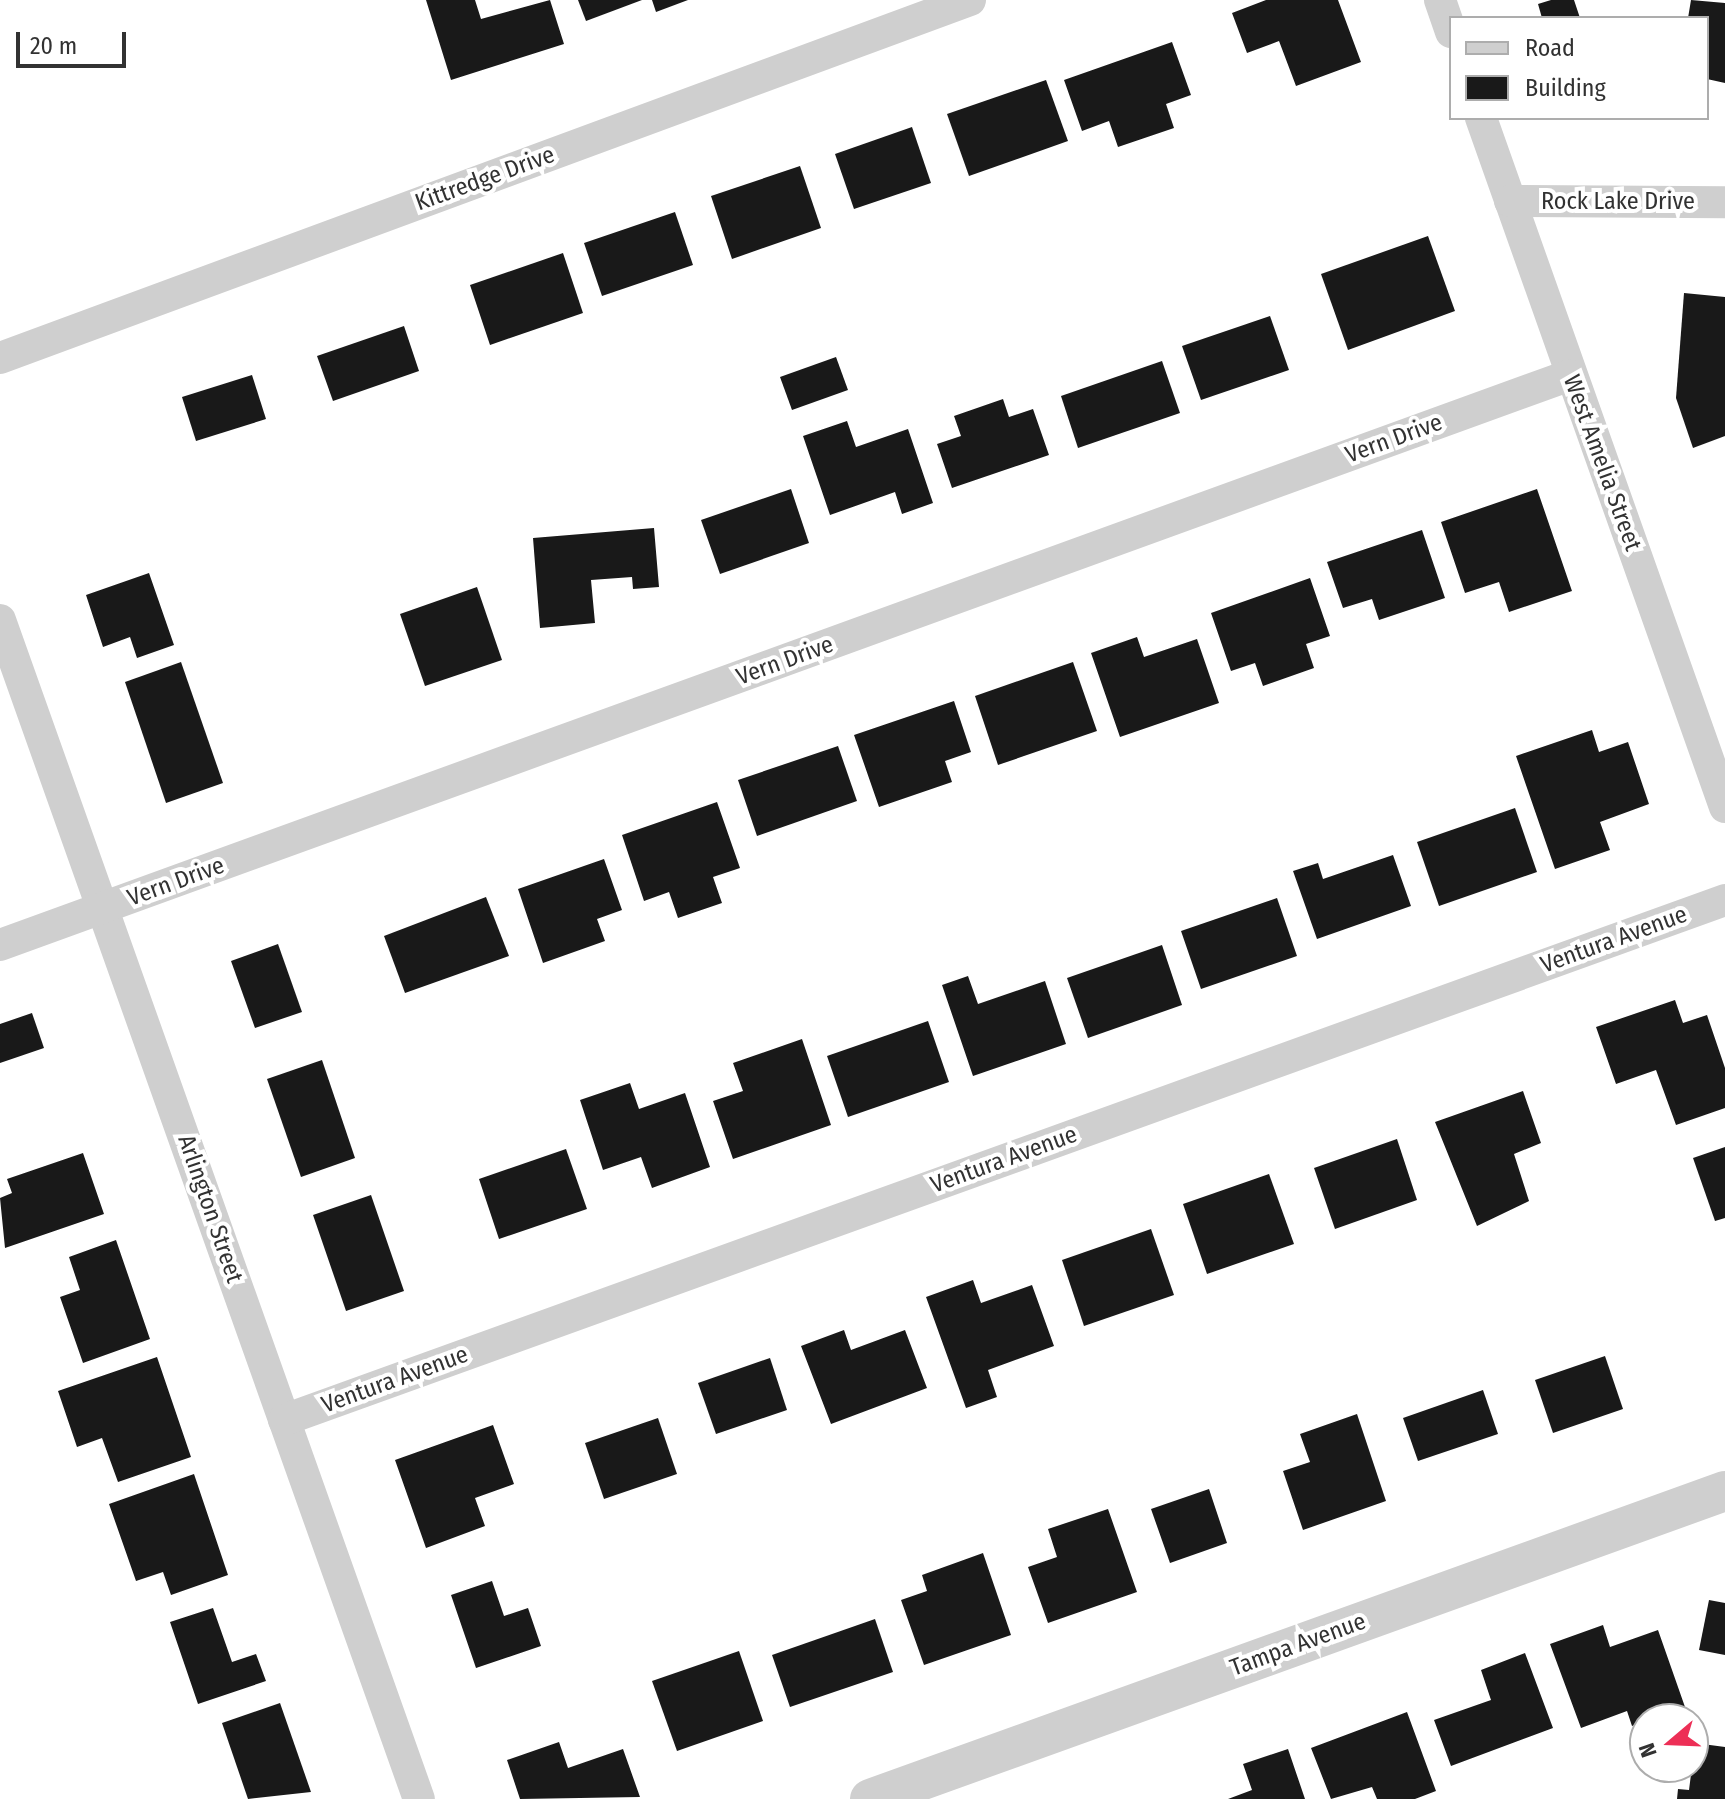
<!DOCTYPE html>
<html>
<head>
<meta charset="utf-8">
<style>
	body { margin:0 }
	#map { position:relative; width:1725px; height:1799px; overflow:hidden; background:#fff; font-family:"Fira Sans Condensed",sans-serif }
	div>[style] { position:absolute }
	.building>* { inset:0; background:#191919 }
	.minor>* { height:32px; margin:-16px; padding:0 16px; transform-origin:16px; border-radius:16px; background:#cfcfcf }
	.tertiary>* { height:40px; margin:-20px; padding:0 20px; transform-origin:20px; border-radius:20px; background:#cfcfcf }
	span { translate:-50% -50%; white-space:nowrap; text-align:center; line-height:1.15; -webkit-text-stroke:8px #fff; paint-order:stroke }
	.street-label { font-size:24px; color:#323232 }
	.legend { position:absolute; left:1449px; top:16px; width:260px; height:104px; box-sizing:border-box; background:#fff; border:2px solid #adadad; margin:0; padding:10px 14px; list-style:none; font-size:24px; color:#323232 }
	.legend li { display:flex; align-items:center; gap:16px; height:40px }
	.legend b { width:40px; border:2px solid #adadad }
	.north { position:absolute; left:1629px; top:1703px; width:80px; height:80px; box-sizing:border-box; background:#fff; border:2px solid #adadad; border-radius:50%; rotate:251deg; font-size:22px; font-weight:700; line-height:32px; text-align:center; color:#323232 }
	.north::after { content:''; display:block; margin:auto; width:28px; height:36px; background:#ed2f56; clip-path:polygon(50% 0,100% 100%,50% 72%,0 100%) }
	.scale { position:absolute; left:16px; top:32px; width:110px; height:36px; box-sizing:border-box; border:4px solid #323232; border-top:0; padding-left:10px; font-size:24px; line-height:28px; white-space:nowrap; color:#323232; -webkit-text-stroke:6px #fff; paint-order:stroke }
</style>
</head>
<body>
<div id="map">
	<div class="building">
		<div style="clip-path:polygon(426px 0,475px 0,481px 19px,550px 0,564px 44px,451px 80px)"></div>
		<div style="clip-path:polygon(578px 0,642px 0,586px 21px)"></div>
		<div style="clip-path:polygon(652px 0,688px 0,656px 12px)"></div>
		<div style="clip-path:polygon(1266px 0,1338px 0,1361px 62px,1296px 86px,1279px 41px,1247px 53px,1232px 13px)"></div>
		<div style="clip-path:polygon(1551px 0,1574px 0,1580px 18px,1542px 18px,1538px 4px)"></div>
		<div style="clip-path:polygon(1691px 0,1725px 3px,1725px 83px,1707px 79px,1707px 18px,1688px 18px)"></div>
		<div style="clip-path:polygon(1172px 42px,1191px 95px,1166px 104px,1174px 128px,1118px 147px,1109px 121px,1082px 131px,1064px 80px)"></div>
		<div style="clip-path:polygon(1046px 80px,1068px 141px,969px 176px,947px 114px)"></div>
		<div style="clip-path:polygon(912px 127px,931px 183px,854px 209px,835px 154px)"></div>
		<div style="clip-path:polygon(800px 166px,821px 228px,732px 259px,711px 196px)"></div>
		<div style="clip-path:polygon(675px 212px,693px 265px,602px 296px,584px 243px)"></div>
		<div style="clip-path:polygon(1428px 236px,1455px 311px,1348px 350px,1321px 274px)"></div>
		<div style="clip-path:polygon(563px 253px,583px 313px,490px 345px,470px 285px)"></div>
		<div style="clip-path:polygon(1684px 293px,1725px 297px,1725px 436px,1693px 448px,1676px 398px)"></div>
		<div style="clip-path:polygon(1270px 316px,1289px 370px,1201px 400px,1182px 346px)"></div>
		<div style="clip-path:polygon(404px 326px,419px 371px,333px 401px,317px 356px)"></div>
		<div style="clip-path:polygon(836px 357px,848px 390px,792px 410px,780px 377px)"></div>
		<div style="clip-path:polygon(1162px 361px,1180px 413px,1078px 448px,1061px 396px)"></div>
		<div style="clip-path:polygon(252px 375px,266px 419px,196px 441px,182px 397px)"></div>
		<div style="clip-path:polygon(1003px 399px,1009px 417px,1033px 409px,1049px 455px,952px 488px,937px 444px,961px 436px,954px 416px)"></div>
		<div style="clip-path:polygon(847px 421px,856px 447px,908px 429px,933px 503px,902px 514px,895px 492px,830px 515px,803px 436px)"></div>
		<div style="clip-path:polygon(791px 489px,809px 543px,720px 574px,701px 520px)"></div>
		<div style="clip-path:polygon(1537px 489px,1572px 591px,1509px 612px,1499px 582px,1465px 593px,1441px 522px)"></div>
		<div style="clip-path:polygon(654px 528px,659px 587px,633px 589px,632px 577px,591px 580px,595px 623px,540px 628px,533px 538px)"></div>
		<div style="clip-path:polygon(1422px 530px,1445px 598px,1379px 620px,1372px 599px,1343px 608px,1327px 562px)"></div>
		<div style="clip-path:polygon(149px 573px,174px 645px,137px 658px,130px 637px,103px 647px,86px 595px)"></div>
		<div style="clip-path:polygon(1310px 578px,1330px 636px,1306px 644px,1314px 668px,1263px 686px,1255px 663px,1231px 671px,1211px 613px)"></div>
		<div style="clip-path:polygon(477px 587px,502px 660px,425px 686px,400px 614px)"></div>
		<div style="clip-path:polygon(1137px 637px,1144px 657px,1197px 639px,1219px 703px,1120px 737px,1091px 653px)"></div>
		<div style="clip-path:polygon(181px 662px,223px 783px,166px 803px,125px 682px)"></div>
		<div style="clip-path:polygon(1073px 662px,1097px 731px,998px 765px,975px 696px)"></div>
		<div style="clip-path:polygon(954px 701px,971px 752px,945px 761px,952px 782px,879px 807px,854px 735px)"></div>
		<div style="clip-path:polygon(1592px 730px,1599px 752px,1628px 742px,1649px 804px,1600px 822px,1610px 850px,1555px 869px,1516px 756px)"></div>
		<div style="clip-path:polygon(838px 746px,857px 801px,757px 836px,738px 780px)"></div>
		<div style="clip-path:polygon(717px 802px,740px 868px,713px 877px,722px 903px,678px 918px,669px 892px,644px 901px,622px 835px)"></div>
		<div style="clip-path:polygon(1515px 808px,1537px 872px,1439px 906px,1417px 842px)"></div>
		<div style="clip-path:polygon(1393px 855px,1411px 906px,1317px 939px,1293px 871px,1318px 863px,1323px 879px)"></div>
		<div style="clip-path:polygon(604px 859px,622px 910px,597px 919px,605px 941px,543px 963px,518px 889px)"></div>
		<div style="clip-path:polygon(486px 897px,509px 956px,405px 993px,384px 936px)"></div>
		<div style="clip-path:polygon(1277px 898px,1297px 956px,1201px 989px,1181px 931px)"></div>
		<div style="clip-path:polygon(278px 944px,302px 1012px,255px 1028px,231px 961px)"></div>
		<div style="clip-path:polygon(1162px 945px,1182px 1005px,1088px 1038px,1067px 978px)"></div>
		<div style="clip-path:polygon(968px 976px,978px 1004px,1045px 981px,1066px 1044px,973px 1076px,942px 985px)"></div>
		<div style="clip-path:polygon(1675px 1000px,1683px 1023px,1707px 1015px,1725px 1068px,1725px 1108px,1676px 1125px,1656px 1070px,1616px 1084px,1596px 1027px)"></div>
		<div style="clip-path:polygon(32px 1013px,44px 1048px,0 1063px,0 1024px)"></div>
		<div style="clip-path:polygon(928px 1021px,949px 1082px,848px 1117px,827px 1056px)"></div>
		<div style="clip-path:polygon(802px 1039px,831px 1125px,733px 1159px,713px 1101px,743px 1091px,733px 1063px)"></div>
		<div style="clip-path:polygon(322px 1060px,355px 1158px,301px 1177px,267px 1079px)"></div>
		<div style="clip-path:polygon(630px 1083px,639px 1109px,685px 1093px,710px 1167px,652px 1188px,641px 1157px,603px 1170px,580px 1100px)"></div>
		<div style="clip-path:polygon(1523px 1091px,1541px 1143px,1514px 1154px,1529px 1201px,1477px 1226px,1435px 1122px)"></div>
		<div style="clip-path:polygon(1397px 1139px,1417px 1200px,1335px 1229px,1314px 1168px)"></div>
		<div style="clip-path:polygon(1725px 1147px,1725px 1218px,1715px 1221px,1693px 1158px)"></div>
		<div style="clip-path:polygon(566px 1149px,587px 1209px,499px 1239px,479px 1179px)"></div>
		<div style="clip-path:polygon(83px 1153px,104px 1214px,5px 1248px,0 1198px,12px 1193px,7px 1179px)"></div>
		<div style="clip-path:polygon(1269px 1174px,1294px 1244px,1207px 1274px,1183px 1204px)"></div>
		<div style="clip-path:polygon(371px 1195px,404px 1291px,346px 1311px,313px 1215px)"></div>
		<div style="clip-path:polygon(1151px 1229px,1174px 1295px,1084px 1326px,1062px 1260px)"></div>
		<div style="clip-path:polygon(116px 1240px,150px 1339px,83px 1363px,60px 1297px,80px 1290px,69px 1257px)"></div>
		<div style="clip-path:polygon(973px 1280px,981px 1303px,1032px 1285px,1054px 1346px,988px 1370px,997px 1397px,966px 1408px,926px 1297px)"></div>
		<div style="clip-path:polygon(844px 1330px,851px 1350px,905px 1330px,927px 1388px,831px 1424px,801px 1346px)"></div>
		<div style="clip-path:polygon(1605px 1356px,1623px 1409px,1553px 1433px,1535px 1380px)"></div>
		<div style="clip-path:polygon(157px 1357px,191px 1457px,118px 1482px,102px 1438px,77px 1447px,58px 1391px)"></div>
		<div style="clip-path:polygon(770px 1358px,787px 1410px,716px 1434px,698px 1383px)"></div>
		<div style="clip-path:polygon(1483px 1390px,1498px 1434px,1418px 1461px,1403px 1418px)"></div>
		<div style="clip-path:polygon(1357px 1414px,1386px 1501px,1303px 1530px,1283px 1471px,1310px 1462px,1300px 1434px)"></div>
		<div style="clip-path:polygon(658px 1418px,677px 1474px,604px 1499px,585px 1443px)"></div>
		<div style="clip-path:polygon(493px 1425px,514px 1484px,475px 1498px,485px 1526px,426px 1548px,395px 1460px)"></div>
		<div style="clip-path:polygon(194px 1474px,228px 1575px,171px 1595px,163px 1572px,136px 1581px,109px 1504px)"></div>
		<div style="clip-path:polygon(1209px 1489px,1227px 1543px,1170px 1563px,1151px 1509px)"></div>
		<div style="clip-path:polygon(1108px 1509px,1137px 1592px,1048px 1623px,1028px 1567px,1057px 1557px,1048px 1529px)"></div>
		<div style="clip-path:polygon(983px 1553px,1011px 1635px,924px 1665px,901px 1600px,927px 1591px,922px 1575px)"></div>
		<div style="clip-path:polygon(492px 1581px,504px 1616px,528px 1608px,541px 1646px,476px 1668px,451px 1595px)"></div>
		<div style="clip-path:polygon(1709px 1600px,1725px 1603px,1725px 1655px,1699px 1650px)"></div>
		<div style="clip-path:polygon(213px 1608px,232px 1662px,256px 1654px,266px 1681px,198px 1704px,170px 1622px)"></div>
		<div style="clip-path:polygon(875px 1619px,893px 1672px,790px 1707px,772px 1655px)"></div>
		<div style="clip-path:polygon(1603px 1625px,1610px 1647px,1658px 1630px,1685px 1707px,1632px 1726px,1627px 1711px,1581px 1728px,1550px 1644px)"></div>
		<div style="clip-path:polygon(739px 1651px,763px 1721px,677px 1751px,652px 1681px)"></div>
		<div style="clip-path:polygon(1525px 1653px,1553px 1728px,1451px 1766px,1434px 1720px,1491px 1700px,1481px 1670px)"></div>
		<div style="clip-path:polygon(280px 1703px,311px 1792px,248px 1799px,222px 1723px)"></div>
		<div style="clip-path:polygon(1407px 1712px,1436px 1791px,1415px 1799px,1377px 1799px,1372px 1787px,1331px 1799px,1311px 1748px)"></div>
		<div style="clip-path:polygon(559px 1742px,568px 1768px,623px 1749px,640px 1797px,520px 1799px,507px 1760px)"></div>
		<div style="clip-path:polygon(1695px 1743px,1725px 1747px,1725px 1799px,1677px 1799px,1678px 1789px,1689px 1790px)"></div>
		<div style="clip-path:polygon(1288px 1749px,1305px 1799px,1228px 1799px,1252px 1790px,1243px 1764px)"></div>
	</div>
	<div class="minor">
		<div style="left:1440px;top:0;width:34px;rotate:71deg"></div>
		<div style="left:1481px;top:118px;width:731px;rotate:70.5deg"></div>
		<div style="left:1510px;top:201px;width:215px;rotate:0.3deg"></div>
		<div style="left:0;top:358px;width:1034px;rotate:-20.26deg"></div>
		<div style="left:0;top:620px;width:1251px;rotate:70.44deg"></div>
		<div style="left:0;top:945px;width:1670px;rotate:-19.95deg"></div>
		<div style="left:284px;top:1420px;width:1532px;rotate:-19.84deg"></div>
	</div>
	<div class="tertiary">
		<div style="left:870px;top:1799px;width:909px;rotate:-19.81deg"></div>
	</div>
	<div class="street-label">
		<span style="left:485px;top:179px;rotate:-20deg">Kittredge Drive</span>
		<span style="left:1618px;top:202px">Rock Lake Drive</span>
		<span style="left:1394px;top:439px;rotate:-20deg">Vern Drive</span>
		<span style="left:1602px;top:463px;rotate:70deg">West Amelia Street</span>
		<span style="left:785px;top:661px;rotate:-20deg">Vern Drive</span>
		<span style="left:176px;top:882px;rotate:-20deg">Vern Drive</span>
		<span style="left:1614px;top:940px;rotate:-20deg">Ventura Avenue</span>
		<span style="left:1004px;top:1160px;rotate:-20deg">Ventura Avenue</span>
		<span style="left:210px;top:1209px;rotate:71deg">Arlington Street</span>
		<span style="left:395px;top:1380px;rotate:-20deg">Ventura Avenue</span>
		<span style="left:1298px;top:1645px;rotate:-20deg">Tampa Avenue</span>
	</div>
	<ul class="legend">
	<li><b style="height:10px;background:#cfcfcf"></b>Road</li>
	<li><b style="height:22px;background:#191919"></b>Building</li>
	</ul>
	<div class="north">N</div>
	<div class="scale">20 m</div>
</div>
</body>
</html>
